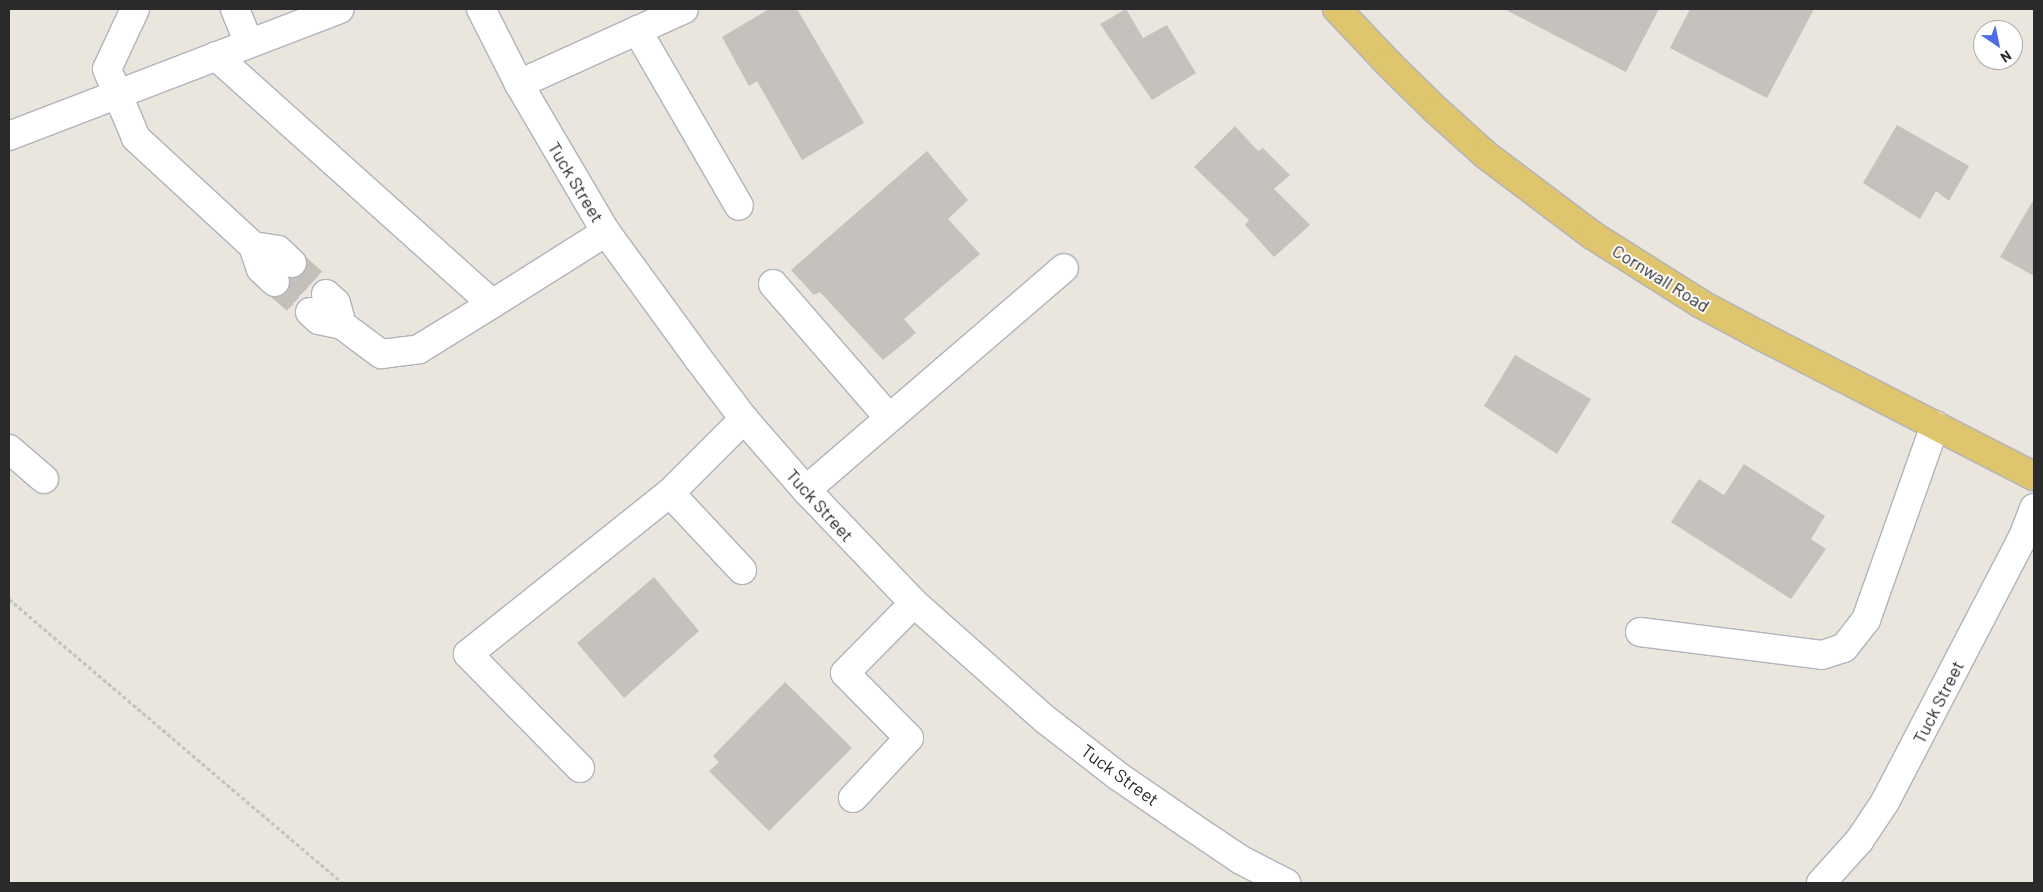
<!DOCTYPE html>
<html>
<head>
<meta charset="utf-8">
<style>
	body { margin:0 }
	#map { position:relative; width:2043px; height:892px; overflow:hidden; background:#eae5dd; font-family:Barlow,sans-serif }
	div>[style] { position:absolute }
	.building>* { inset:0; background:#c6c1bd }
	.minor-tunnel>* { height:28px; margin-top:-14px; transform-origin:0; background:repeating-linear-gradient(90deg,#c4c0b9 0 28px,transparent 0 42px) }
	.path>* { height:3px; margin-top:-1.5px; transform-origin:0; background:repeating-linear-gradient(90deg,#c3c3c3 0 4px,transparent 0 6.5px) }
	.roads { filter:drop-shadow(1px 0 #b1b3bc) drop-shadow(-1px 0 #b1b3bc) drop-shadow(0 1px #b1b3bc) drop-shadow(0 -1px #b1b3bc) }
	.minor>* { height:28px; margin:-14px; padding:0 14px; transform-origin:14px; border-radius:14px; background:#fff }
	.major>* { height:28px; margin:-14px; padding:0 14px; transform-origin:14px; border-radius:14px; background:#dfc56d }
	span { translate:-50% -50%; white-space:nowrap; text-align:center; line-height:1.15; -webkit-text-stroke:4px #fff; paint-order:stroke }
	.street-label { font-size:18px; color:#2a2a2a }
	.frame { position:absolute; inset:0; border:10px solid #2a2a2a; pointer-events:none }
	.north { position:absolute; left:1973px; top:20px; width:50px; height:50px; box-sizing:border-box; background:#fff; border:1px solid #aaa; border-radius:50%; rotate:146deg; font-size:14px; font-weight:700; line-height:20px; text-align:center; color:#2a2a2a }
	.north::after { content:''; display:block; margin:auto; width:18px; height:22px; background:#516ce3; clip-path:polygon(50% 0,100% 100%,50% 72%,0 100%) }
</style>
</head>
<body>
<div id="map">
	<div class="building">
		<div style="clip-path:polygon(769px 9px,797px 9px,864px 123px,802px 160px,757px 81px,749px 86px,722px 37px)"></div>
		<div style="clip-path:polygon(1126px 9px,1143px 38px,1167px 25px,1196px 73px,1152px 100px,1100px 24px)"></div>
		<div style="clip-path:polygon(1504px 9px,1659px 9px,1626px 72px)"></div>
		<div style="clip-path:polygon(1690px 9px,1814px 9px,1767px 98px,1670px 48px)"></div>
		<div style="clip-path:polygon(1897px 125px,1969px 166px,1949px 201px,1936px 191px,1920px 219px,1863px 183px)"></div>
		<div style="clip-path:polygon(1235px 126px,1258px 151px,1263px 148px,1290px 175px,1274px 189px,1310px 225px,1274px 257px,1245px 225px,1249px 220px,1194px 167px)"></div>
		<div style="clip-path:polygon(927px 151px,968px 200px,948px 219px,980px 254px,904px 319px,916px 333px,883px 360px,820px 292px,814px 295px,791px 270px)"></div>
		<div style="clip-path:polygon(2034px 199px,2034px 276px,2000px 257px)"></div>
		<div style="clip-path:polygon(1515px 355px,1591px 399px,1557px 454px,1484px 406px)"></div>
		<div style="clip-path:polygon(1744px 464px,1825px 516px,1811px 539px,1826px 549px,1791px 599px,1671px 522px,1699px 479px,1724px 495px)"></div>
		<div style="clip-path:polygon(654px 577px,699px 631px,624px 698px,577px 643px)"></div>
		<div style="clip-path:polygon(785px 682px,852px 748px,769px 831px,709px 771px,719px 762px,713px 756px)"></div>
	</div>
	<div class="minor-tunnel">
		<div style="left:292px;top:263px;width:46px;rotate:42.4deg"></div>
		<div style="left:275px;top:282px;width:46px;rotate:40.6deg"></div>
	</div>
	<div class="path">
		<div style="left:9px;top:599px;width:438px;rotate:40.4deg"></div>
	</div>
	<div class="roads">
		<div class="minor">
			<div style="left:135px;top:9px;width:66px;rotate:115deg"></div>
			<div style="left:107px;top:69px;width:75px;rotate:67.2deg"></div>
			<div style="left:136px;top:138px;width:159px;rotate:42.7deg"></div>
			<div style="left:253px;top:246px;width:24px;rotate:71deg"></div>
			<div style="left:261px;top:269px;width:19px;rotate:43deg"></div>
			<div style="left:235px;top:9px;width:37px;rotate:68deg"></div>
			<div style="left:481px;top:9px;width:84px;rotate:63.1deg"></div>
			<div style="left:519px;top:84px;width:172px;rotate:59.6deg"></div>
			<div style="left:606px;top:232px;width:155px;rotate:53.9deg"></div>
			<div style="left:697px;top:357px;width:78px;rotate:52.8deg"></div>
			<div style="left:744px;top:419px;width:94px;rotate:48.9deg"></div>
			<div style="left:806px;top:490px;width:156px;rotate:46.3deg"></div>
			<div style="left:914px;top:603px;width:176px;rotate:41.6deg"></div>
			<div style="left:1046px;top:720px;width:91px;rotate:37.9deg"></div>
			<div style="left:1118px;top:776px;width:86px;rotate:34.6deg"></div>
			<div style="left:1189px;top:825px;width:63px;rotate:33.9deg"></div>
			<div style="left:1241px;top:860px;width:51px;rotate:27.1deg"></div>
			<div style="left:637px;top:30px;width:203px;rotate:59.9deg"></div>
			<div style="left:216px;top:56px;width:371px;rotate:41.9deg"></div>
			<div style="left:492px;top:304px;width:135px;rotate:-32.3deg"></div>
			<div style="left:519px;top:84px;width:181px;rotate:-24.4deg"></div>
			<div style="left:9px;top:136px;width:354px;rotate:-21deg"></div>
			<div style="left:253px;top:246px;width:25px;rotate:9deg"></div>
			<div style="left:278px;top:250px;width:19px;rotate:43deg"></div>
			<div style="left:773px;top:284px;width:177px;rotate:49.1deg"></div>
			<div style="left:326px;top:294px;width:13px;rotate:42deg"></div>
			<div style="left:336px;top:303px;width:23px;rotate:75deg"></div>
			<div style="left:310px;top:312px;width:12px;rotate:42deg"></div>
			<div style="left:319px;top:320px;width:24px;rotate:12deg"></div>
			<div style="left:342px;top:325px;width:49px;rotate:36.6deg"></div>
			<div style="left:381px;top:354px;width:38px;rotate:-7deg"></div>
			<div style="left:419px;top:349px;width:86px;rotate:-31.7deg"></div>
			<div style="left:9px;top:449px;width:46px;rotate:40.6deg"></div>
			<div style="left:806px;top:490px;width:340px;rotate:-40.7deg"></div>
			<div style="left:742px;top:570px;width:105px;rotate:-133.1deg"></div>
			<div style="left:670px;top:493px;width:105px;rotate:-45deg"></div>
			<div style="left:1640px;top:632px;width:183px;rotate:7.2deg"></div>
			<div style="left:1822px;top:655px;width:23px;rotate:-18deg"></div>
			<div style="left:1844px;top:648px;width:36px;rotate:-52deg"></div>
			<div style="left:1866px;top:620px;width:207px;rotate:-70.5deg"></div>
			<div style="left:580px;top:768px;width:160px;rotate:-134.5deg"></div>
			<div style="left:468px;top:654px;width:258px;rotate:-38.6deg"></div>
			<div style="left:853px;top:798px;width:82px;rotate:-47deg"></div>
			<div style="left:909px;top:738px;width:91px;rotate:-134.6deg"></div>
			<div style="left:845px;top:673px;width:98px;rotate:-45.4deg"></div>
			<div style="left:1821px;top:883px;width:57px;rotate:-47.9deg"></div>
			<div style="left:1859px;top:841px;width:47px;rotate:-56.3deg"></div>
			<div style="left:1885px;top:802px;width:299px;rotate:-62.5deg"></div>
			<div style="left:2023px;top:537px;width:31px;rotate:-69deg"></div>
		</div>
		<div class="major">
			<div style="left:1337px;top:9px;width:76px;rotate:46.6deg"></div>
			<div style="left:1389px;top:64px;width:66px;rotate:44.4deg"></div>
			<div style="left:1436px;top:110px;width:67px;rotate:42deg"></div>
			<div style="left:1486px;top:155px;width:133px;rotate:37deg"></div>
			<div style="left:1592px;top:235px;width:129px;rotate:32.3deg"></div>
			<div style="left:1701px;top:304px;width:72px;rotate:28deg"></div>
			<div style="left:1765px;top:338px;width:302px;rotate:27.2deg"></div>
		</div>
	</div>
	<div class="street-label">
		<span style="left:576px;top:182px;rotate:59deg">Tuck Street</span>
		<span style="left:1661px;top:278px;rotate:32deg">Cornwall Road</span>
		<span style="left:820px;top:505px;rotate:48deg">Tuck Street</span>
		<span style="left:1938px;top:702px;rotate:-63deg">Tuck Street</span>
		<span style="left:1120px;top:775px;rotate:36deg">Tuck Street</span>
	</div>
	<div class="frame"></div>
	<div class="north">N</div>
</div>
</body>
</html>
